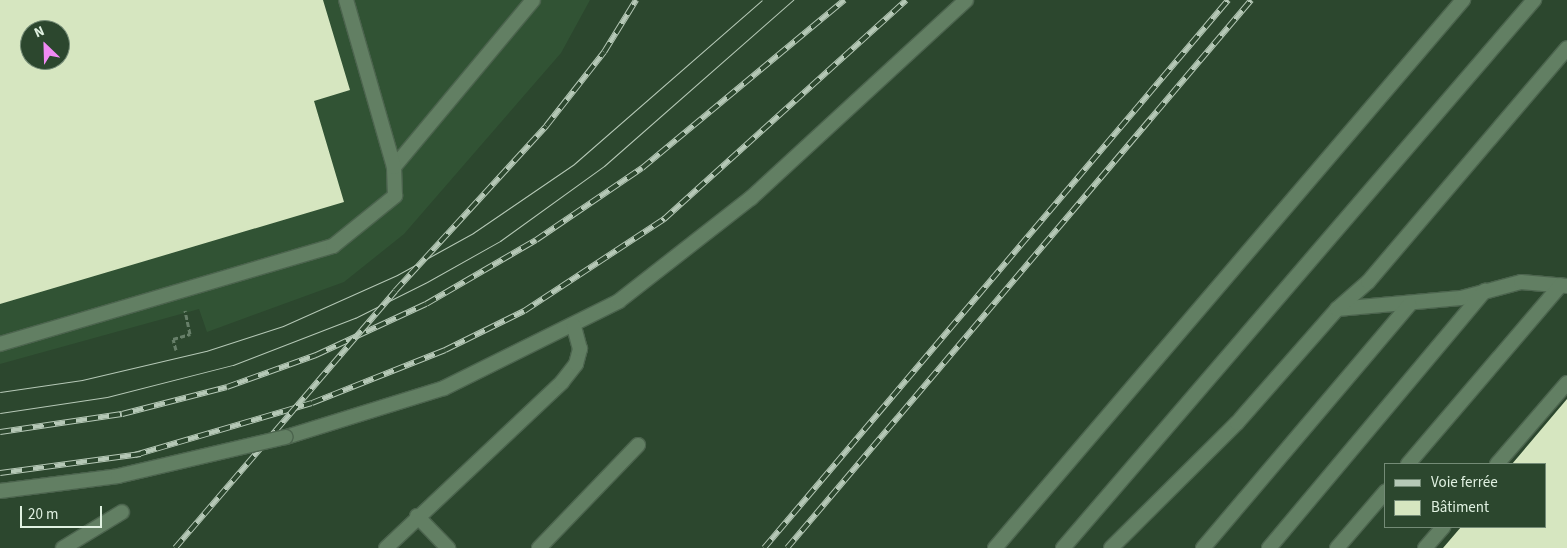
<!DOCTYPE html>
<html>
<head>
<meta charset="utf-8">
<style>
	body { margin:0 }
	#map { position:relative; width:1567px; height:548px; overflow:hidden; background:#2c472e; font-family:"Source Sans 3",sans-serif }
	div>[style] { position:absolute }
	.built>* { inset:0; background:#315334 }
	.building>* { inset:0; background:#d6e6c0 }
	.path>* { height:3px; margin-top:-1.5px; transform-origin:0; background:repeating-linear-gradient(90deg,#677f69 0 5px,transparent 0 7.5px) }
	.roads { filter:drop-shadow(1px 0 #4c644e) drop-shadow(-1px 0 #4c644e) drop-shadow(0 1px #4c644e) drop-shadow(0 -1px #4c644e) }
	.service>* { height:14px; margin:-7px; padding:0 7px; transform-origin:7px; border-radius:7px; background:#627f63 }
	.tram>* { height:1px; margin:-0.5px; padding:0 0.5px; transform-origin:0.5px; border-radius:0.5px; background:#b5c8b6 }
	.rail>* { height:5.5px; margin-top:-2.75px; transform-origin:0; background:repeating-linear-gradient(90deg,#2c472e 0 11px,#b5c8b6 0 22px); box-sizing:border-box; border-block:1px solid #b5c8b6 }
	.bridges { filter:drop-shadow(1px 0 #4c644e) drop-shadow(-1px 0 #4c644e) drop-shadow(0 1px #4c644e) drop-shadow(0 -1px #4c644e) }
	.service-bridge>* { height:14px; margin:-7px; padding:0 7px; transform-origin:7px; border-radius:7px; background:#627f63 }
	span { translate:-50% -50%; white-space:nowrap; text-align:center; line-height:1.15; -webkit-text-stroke:5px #2c472e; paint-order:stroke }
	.legend { position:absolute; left:1384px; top:463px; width:162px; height:65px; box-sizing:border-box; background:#2c472e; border:1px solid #748b76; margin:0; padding:6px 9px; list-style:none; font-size:15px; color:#e0f1e1 }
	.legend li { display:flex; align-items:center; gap:10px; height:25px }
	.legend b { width:25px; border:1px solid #748b76 }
	.north { position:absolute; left:20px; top:20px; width:50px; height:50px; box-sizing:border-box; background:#2c472e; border:1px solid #748b76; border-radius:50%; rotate:336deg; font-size:14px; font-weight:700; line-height:20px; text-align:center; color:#e0f1e1 }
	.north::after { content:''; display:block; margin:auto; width:18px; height:22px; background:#f18af4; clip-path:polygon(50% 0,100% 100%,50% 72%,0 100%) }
	.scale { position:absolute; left:20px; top:506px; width:82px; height:22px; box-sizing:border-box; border:2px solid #e0f1e1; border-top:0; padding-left:6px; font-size:15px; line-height:18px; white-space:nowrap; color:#e0f1e1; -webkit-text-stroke:4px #2c472e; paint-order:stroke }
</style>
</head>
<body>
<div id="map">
	<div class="built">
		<div style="clip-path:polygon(evenodd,0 0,590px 0,561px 53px,404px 234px,344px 282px,207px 332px,199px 309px,0 364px,0 0,30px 30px,60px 30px,60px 60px,30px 60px,30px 30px)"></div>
	</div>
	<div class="building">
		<div style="clip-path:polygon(evenodd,0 0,323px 0,350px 90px,314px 101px,344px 202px,0 304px,0 0,30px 30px,60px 30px,60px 60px,30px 60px,30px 30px)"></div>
		<div style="clip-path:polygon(1567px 399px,1567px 548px,1443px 548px,1461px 527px,1546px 527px,1546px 464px,1512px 464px)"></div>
	</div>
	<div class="path">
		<div style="left:176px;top:350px;width:11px;rotate:-105deg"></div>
		<div style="left:173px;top:339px;width:18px;rotate:-16deg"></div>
		<div style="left:190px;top:334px;width:24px;rotate:-102deg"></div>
	</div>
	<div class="roads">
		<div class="service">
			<div style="left:394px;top:167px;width:217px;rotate:-50.2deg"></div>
			<div style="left:1337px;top:309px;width:124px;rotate:-5.1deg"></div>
			<div style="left:1461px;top:298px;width:62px;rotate:-14.9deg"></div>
			<div style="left:1521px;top:282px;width:46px;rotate:5deg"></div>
			<div style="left:0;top:344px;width:347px;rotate:-16.4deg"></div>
			<div style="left:333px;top:246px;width:80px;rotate:-38.9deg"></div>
			<div style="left:395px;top:196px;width:29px;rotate:-92deg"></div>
			<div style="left:394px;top:167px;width:174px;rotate:-106deg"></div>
			<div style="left:286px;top:437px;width:165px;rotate:-17.2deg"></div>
			<div style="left:444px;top:388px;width:195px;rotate:-26.4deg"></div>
			<div style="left:619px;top:301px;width:167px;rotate:-38deg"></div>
			<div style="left:751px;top:198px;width:292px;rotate:-42.6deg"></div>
			<div style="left:1408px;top:464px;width:235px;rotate:-49.5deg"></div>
			<div style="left:1497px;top:464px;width:107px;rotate:-49.2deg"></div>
			<div style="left:417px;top:516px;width:45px;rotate:45.9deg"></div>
			<div style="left:63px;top:548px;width:69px;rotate:-31.4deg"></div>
			<div style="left:386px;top:548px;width:242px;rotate:-43.3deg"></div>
			<div style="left:562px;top:382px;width:23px;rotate:-52deg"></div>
			<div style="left:576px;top:364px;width:16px;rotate:-75deg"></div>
			<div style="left:580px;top:349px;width:24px;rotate:-105deg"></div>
			<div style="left:539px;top:548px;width:143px;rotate:-46.1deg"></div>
			<div style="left:995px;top:548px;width:721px;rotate:-49.5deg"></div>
			<div style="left:1063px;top:548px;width:723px;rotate:-49.32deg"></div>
			<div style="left:1111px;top:548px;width:177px;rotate:-44.8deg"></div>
			<div style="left:1237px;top:423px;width:152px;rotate:-48.7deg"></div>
			<div style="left:1337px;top:309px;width:41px;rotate:-41.1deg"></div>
			<div style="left:1368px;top:282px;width:307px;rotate:-49.6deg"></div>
			<div style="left:1203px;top:548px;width:319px;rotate:-49.7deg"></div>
			<div style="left:1269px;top:548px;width:336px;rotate:-50deg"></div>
			<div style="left:1337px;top:548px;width:75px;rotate:-49.3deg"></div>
			<div style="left:1425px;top:548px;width:28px;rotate:-49deg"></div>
		</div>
	</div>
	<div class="tram">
		<div style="left:0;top:392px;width:83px;rotate:-8.3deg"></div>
		<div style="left:82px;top:380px;width:127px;rotate:-13.2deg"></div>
		<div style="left:206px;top:351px;width:81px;rotate:-18deg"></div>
		<div style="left:283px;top:326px;width:125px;rotate:-24.1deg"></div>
		<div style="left:397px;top:275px;width:87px;rotate:-28.9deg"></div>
		<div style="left:473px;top:233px;width:122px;rotate:-34.3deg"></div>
		<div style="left:574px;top:164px;width:249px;rotate:-41.1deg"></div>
		<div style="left:0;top:413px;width:108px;rotate:-8.5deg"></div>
		<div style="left:107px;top:397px;width:130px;rotate:-14.3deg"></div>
		<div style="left:233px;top:365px;width:131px;rotate:-21.1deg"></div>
		<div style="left:355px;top:318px;width:80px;rotate:-26.6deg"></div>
		<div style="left:427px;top:282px;width:84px;rotate:-29.3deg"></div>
		<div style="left:500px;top:241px;width:128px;rotate:-35.8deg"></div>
		<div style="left:604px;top:166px;width:252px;rotate:-41.3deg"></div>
	</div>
	<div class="rail">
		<div style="left:0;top:432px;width:123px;rotate:-8.4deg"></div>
		<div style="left:122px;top:414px;width:108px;rotate:-14.4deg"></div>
		<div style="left:227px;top:387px;width:95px;rotate:-19.8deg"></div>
		<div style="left:316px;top:355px;width:121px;rotate:-24.9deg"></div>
		<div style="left:426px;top:304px;width:127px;rotate:-30.2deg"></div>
		<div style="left:536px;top:240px;width:128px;rotate:-34.2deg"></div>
		<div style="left:642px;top:168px;width:263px;rotate:-39.7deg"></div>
		<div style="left:135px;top:455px;width:184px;rotate:-16.4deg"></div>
		<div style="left:312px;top:403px;width:143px;rotate:-21.7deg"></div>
		<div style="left:445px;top:350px;width:88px;rotate:-26.3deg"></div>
		<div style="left:524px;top:311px;width:168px;rotate:-33.3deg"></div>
		<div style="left:664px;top:219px;width:326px;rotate:-42.1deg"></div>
		<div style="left:0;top:473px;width:142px;rotate:-7.7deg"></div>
		<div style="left:175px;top:548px;width:338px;rotate:-49.4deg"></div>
		<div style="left:395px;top:291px;width:224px;rotate:-47.5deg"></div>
		<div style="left:546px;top:126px;width:94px;rotate:-51.9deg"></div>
		<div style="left:604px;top:52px;width:61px;rotate:-58.4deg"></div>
		<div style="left:764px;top:548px;width:718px;rotate:-49.74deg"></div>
		<div style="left:787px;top:548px;width:718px;rotate:-49.74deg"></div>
	</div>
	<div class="bridges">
		<div class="service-bridge">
			<div style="left:0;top:491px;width:119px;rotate:-7.2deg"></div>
			<div style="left:118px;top:476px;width:172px;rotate:-13.1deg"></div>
		</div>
	</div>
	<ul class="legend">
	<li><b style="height:6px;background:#b5c8b6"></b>Voie ferrée</li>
	<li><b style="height:14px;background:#d6e6c0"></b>Bâtiment</li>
	</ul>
	<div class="north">N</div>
	<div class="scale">20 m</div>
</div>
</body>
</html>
